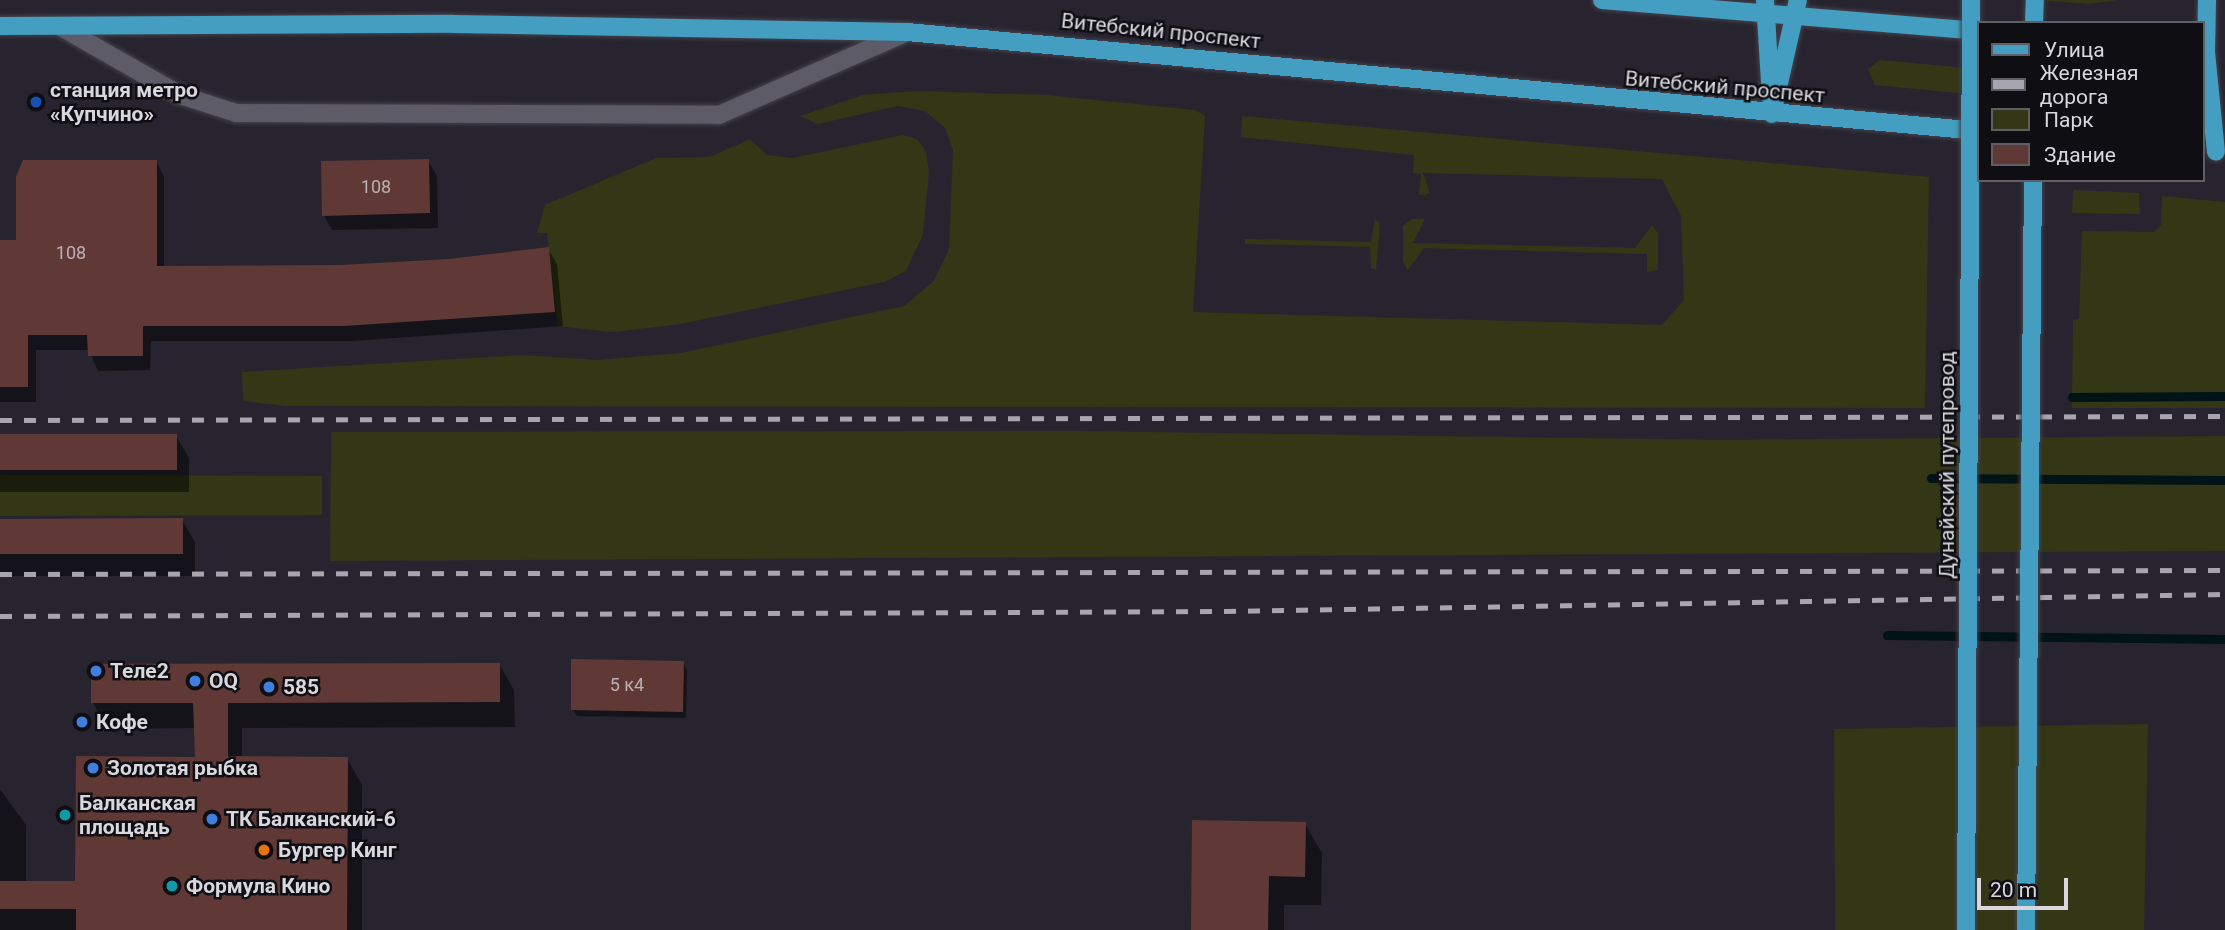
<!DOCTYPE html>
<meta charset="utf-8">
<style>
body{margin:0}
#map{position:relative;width:2225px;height:930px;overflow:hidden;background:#272430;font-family:Roboto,sans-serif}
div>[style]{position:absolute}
.green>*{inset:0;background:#333716}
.shadow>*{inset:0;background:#0007}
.stream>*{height:9px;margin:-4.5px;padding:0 4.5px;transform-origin:4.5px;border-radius:4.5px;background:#001317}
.building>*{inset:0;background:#603937}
.roads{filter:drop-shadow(0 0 2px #44424b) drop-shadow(0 0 2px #44424b)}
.minor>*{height:18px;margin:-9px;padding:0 9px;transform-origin:9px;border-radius:9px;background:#5e5b68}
.major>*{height:18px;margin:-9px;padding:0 9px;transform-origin:9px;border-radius:9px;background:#439ec1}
.rail>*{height:5px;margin-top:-2.5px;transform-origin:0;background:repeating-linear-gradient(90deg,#a7a5ad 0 12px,transparent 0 24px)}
.bridges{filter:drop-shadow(0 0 2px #44424b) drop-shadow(0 0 2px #44424b)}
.major-bridge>*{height:18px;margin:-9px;padding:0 9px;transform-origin:9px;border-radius:9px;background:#439ec1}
.dots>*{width:19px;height:19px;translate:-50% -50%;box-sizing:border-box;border:4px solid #0f0e13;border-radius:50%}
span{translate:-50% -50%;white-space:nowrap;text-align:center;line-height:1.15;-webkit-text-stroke:5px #0f0e13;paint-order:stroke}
.number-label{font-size:18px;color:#bab0b4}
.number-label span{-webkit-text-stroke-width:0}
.street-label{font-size:21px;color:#d8d7de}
.poi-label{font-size:21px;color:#d8d7de;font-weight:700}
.left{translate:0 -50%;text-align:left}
.legend{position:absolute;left:1977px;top:21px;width:228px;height:161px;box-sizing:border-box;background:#0f0e13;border:2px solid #5f5e64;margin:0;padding:9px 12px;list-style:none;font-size:21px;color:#d8d7de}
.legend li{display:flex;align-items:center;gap:14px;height:35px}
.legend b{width:35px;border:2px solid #5f5e64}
.scale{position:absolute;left:1977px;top:878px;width:91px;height:32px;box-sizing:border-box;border:4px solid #d8d7de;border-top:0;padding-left:9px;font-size:21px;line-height:24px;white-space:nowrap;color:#d8d7de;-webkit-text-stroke:5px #0f0e13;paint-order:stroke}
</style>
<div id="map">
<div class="green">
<div style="clip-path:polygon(2037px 0,2118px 0,2089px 4px)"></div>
<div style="clip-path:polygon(1880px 60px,1978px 69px,1978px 95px,1875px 85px,1868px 69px)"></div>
<div style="clip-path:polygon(918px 91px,1046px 95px,1195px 110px,1205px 116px,1193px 312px,1662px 325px,1684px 300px,1681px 216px,1662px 179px,1423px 173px,1430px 193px,1423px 195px,1419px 194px,1421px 174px,1413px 173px,1414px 155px,1241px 137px,1242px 116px,1929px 177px,1925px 408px,284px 406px,243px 401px,242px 372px,521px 355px,598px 360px,681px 353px,904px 306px,934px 281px,949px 249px,953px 150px,945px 128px,925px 111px,898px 106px,818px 124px,800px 116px,863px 95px)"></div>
<div style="clip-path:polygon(903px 135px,917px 139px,926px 152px,929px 172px,923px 234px,906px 271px,884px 282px,680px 324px,613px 332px,558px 326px,547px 233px,537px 233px,545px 205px,656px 158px,710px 157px,750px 139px,767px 155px,792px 158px)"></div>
<div style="clip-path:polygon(2073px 190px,2139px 193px,2140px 214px,2072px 213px)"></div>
<div style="clip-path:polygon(2162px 196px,2225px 202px,2225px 408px,2072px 408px,2073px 320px,2079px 319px,2082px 231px,2154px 232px,2161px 225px)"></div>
<div style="clip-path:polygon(1375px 219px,1380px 224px,1376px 270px,1371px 268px,1370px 247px,1245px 244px,1245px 239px,1371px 242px)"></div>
<div style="clip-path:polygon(1412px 219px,1425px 219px,1413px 243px,1635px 248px,1652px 225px,1658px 233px,1658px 270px,1647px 272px,1647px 254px,1424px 248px,1408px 270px,1403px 262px,1403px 226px)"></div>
<div style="clip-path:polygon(1076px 431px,1721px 440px,2225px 436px,2225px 551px,330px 561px,331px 432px)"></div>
<div style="clip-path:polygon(0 475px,322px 476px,322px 515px,0 516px)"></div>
<div style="clip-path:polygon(2148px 724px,2144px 930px,1835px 930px,1834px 729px)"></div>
</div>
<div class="shadow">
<div style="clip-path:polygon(156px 161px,164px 177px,164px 268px,341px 267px,449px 261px,548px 249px,557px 264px,563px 326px,353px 341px,151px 341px,150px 370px,98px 371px,89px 350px,36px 350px,36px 402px,0 402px,0 242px,18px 242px)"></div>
<div style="clip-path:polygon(428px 161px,437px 176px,438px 228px,332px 230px,324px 215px)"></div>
<div style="clip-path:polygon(0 436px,176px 436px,189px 458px,189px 492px,0 492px)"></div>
<div style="clip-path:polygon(182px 520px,195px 542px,195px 576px,0 576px,0 521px)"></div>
<div style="clip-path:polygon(683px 662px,687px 670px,686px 718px,577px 716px,572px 709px)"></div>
<div style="clip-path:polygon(499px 664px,514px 690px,515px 727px,242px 728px,242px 758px,347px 758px,362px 785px,362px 930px,0 930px,0 789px,26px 825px,26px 883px,77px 883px,197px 758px,196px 728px,108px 729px,93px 703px)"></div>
<div style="clip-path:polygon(1305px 824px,1322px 853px,1321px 905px,1284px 905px,1284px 930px,1192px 930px)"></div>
</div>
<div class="stream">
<div style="left:2072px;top:397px;width:153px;rotate:-0.4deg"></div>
<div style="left:1931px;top:478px;width:294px;rotate:0.4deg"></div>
<div style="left:1887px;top:635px;width:338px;rotate:0.7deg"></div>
</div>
<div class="building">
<div style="clip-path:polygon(429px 159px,430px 213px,322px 216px,321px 161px)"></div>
<div style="clip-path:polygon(23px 160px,157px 160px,157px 266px,341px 265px,449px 259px,549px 247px,555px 312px,344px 326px,143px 326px,143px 356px,88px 356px,87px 335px,28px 335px,28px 387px,0 387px,0 240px,16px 240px,16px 177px)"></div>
<div style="clip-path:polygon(0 434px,177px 434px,177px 470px,0 470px)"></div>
<div style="clip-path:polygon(183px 518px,183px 554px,0 554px,0 519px)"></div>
<div style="clip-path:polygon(571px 659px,684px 661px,683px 712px,571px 710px)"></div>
<div style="clip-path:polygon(500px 663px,500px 702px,228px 703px,228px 756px,348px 757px,347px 930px,76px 930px,76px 909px,0 909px,0 881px,75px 881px,76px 756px,195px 757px,193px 703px,91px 703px,91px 664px)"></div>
<div style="clip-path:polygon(1192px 820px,1306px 822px,1305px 877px,1269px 876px,1268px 930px,1191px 930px)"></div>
</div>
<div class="roads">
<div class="minor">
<div style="left:59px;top:26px;width:139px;rotate:29.7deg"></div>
<div style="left:180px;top:95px;width:59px;rotate:17.8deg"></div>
<div style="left:236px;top:113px;width:483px;rotate:0.2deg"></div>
<div style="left:719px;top:115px;width:206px;rotate:-23.8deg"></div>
</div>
<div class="major">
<div style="left:1602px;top:0;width:377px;rotate:4.7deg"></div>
<div style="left:1765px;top:0;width:98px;rotate:86.5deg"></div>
<div style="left:2207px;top:0;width:52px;rotate:91.1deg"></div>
<div style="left:2206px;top:52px;width:100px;rotate:84.3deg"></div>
<div style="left:2034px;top:23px;width:23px;rotate:-88deg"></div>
<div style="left:0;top:26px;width:453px;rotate:-0.3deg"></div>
<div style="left:453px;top:24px;width:454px;rotate:1deg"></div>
<div style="left:907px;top:32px;width:1076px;rotate:5.28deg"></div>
<div style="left:1772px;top:114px;width:117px;rotate:-77.2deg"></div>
</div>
</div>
<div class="rail">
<div style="left:0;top:420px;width:2225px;rotate:-0.1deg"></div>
<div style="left:0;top:574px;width:2225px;rotate:-0.1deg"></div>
<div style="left:0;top:616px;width:1224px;rotate:-0.23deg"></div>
<div style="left:1224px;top:611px;width:1001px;rotate:-0.97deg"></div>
</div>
<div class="bridges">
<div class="major-bridge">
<div style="left:1966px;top:930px;width:930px;rotate:-89.69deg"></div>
<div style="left:2026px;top:930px;width:750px;rotate:-89.47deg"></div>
</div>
</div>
<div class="dots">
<div style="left:36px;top:102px;background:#1a4fb4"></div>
<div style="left:96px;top:671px;background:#3f7fe0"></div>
<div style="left:195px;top:681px;background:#3f7fe0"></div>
<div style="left:269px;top:687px;background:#3f7fe0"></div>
<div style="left:82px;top:722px;background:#3f7fe0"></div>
<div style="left:93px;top:768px;background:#3f7fe0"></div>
<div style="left:65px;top:815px;background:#0f9aa8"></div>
<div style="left:212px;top:819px;background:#3f7fe0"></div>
<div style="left:264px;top:850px;background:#e8710a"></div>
<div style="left:172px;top:886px;background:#0f9aa8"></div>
</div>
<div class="number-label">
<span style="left:376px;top:187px">108</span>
<span style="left:71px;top:253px">108</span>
<span style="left:627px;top:685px">5 к4</span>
</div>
<div class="street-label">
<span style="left:1161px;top:31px;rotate:6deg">Витебский проспект</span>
<span style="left:1725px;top:87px;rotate:5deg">Витебский проспект</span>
<span style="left:1947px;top:465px;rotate:-90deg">Дунайский путепровод</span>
</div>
<div class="poi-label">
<span class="left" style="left:50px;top:102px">станция метро<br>«Купчино»</span>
<span class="left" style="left:110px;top:671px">Теле2</span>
<span class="left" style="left:209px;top:681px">OQ</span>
<span class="left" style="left:283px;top:687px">585</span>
<span class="left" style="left:96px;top:722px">Кофе</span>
<span class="left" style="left:107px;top:768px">Золотая рыбка</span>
<span class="left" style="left:79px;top:815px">Балканская<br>площадь</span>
<span class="left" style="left:226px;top:819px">ТК Балканский-6</span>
<span class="left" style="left:278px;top:850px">Бургер Кинг</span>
<span class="left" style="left:186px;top:886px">Формула Кино</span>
</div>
<ul class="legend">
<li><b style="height:9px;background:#439ec1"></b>Улица</li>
<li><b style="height:9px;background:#a7a5ad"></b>Железная дорога</li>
<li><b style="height:19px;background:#333716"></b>Парк</li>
<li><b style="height:19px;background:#603937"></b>Здание</li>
</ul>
<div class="scale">20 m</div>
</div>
